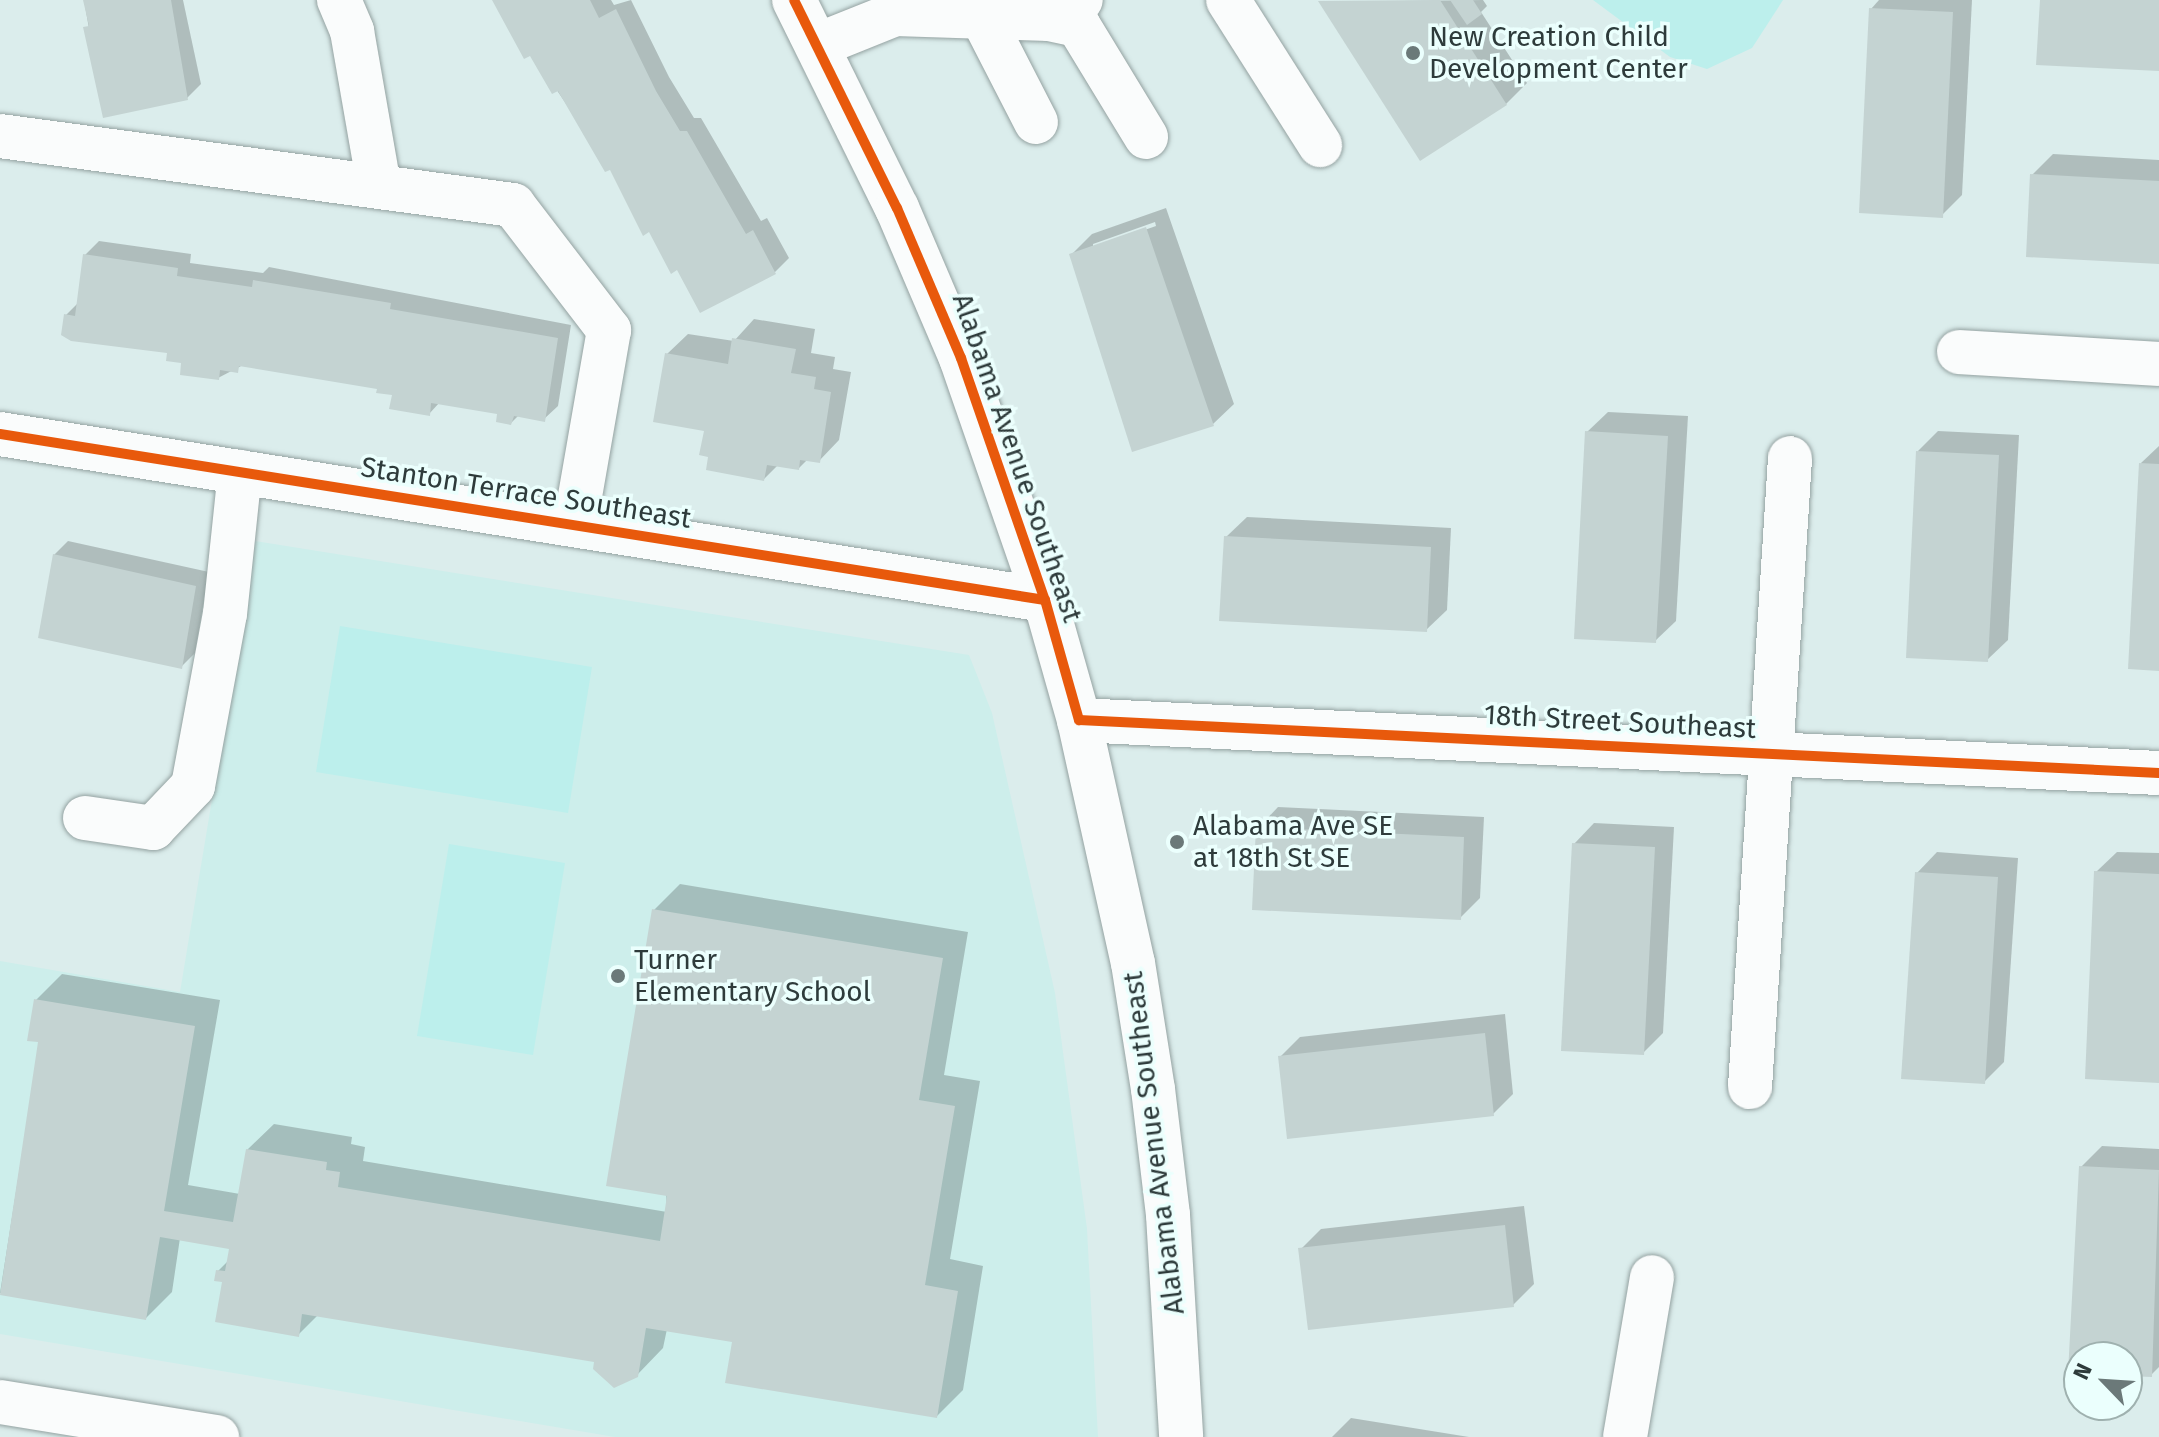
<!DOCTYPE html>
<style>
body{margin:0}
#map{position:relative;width:2159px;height:1437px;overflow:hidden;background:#dbedec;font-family:"Fira Sans",sans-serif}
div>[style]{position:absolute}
.built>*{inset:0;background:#cdeeeb}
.green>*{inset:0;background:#bcefec}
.shadow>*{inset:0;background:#0003}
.building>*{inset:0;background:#c4d3d2}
.roads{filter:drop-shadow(0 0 2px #94a2a1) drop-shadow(0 0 2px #94a2a1)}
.minor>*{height:44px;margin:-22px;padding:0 22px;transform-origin:22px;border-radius:22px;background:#fafcfc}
.major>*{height:44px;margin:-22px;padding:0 22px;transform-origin:22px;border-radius:22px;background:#fafcfc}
.cycleway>*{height:10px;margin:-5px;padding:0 5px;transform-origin:5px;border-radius:5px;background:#e8590c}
.dots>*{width:22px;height:22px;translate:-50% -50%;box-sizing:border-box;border:4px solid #ebfffd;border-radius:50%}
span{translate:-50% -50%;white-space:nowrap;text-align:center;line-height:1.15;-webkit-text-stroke:7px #ebfffd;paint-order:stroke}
.poi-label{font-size:28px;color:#2e3b3b}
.left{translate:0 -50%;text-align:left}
.street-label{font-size:28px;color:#2e3b3b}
.north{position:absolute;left:2063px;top:1341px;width:80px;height:80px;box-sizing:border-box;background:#ebfffd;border:2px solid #9fb1af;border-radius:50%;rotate:295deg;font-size:22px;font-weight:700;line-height:32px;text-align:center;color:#2e3b3b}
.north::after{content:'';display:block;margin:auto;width:28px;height:36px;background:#6b7979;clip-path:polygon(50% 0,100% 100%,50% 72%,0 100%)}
</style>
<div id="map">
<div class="built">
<div style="clip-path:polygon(255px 541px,969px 655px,992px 713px,1055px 993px,1087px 1229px,1098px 1437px,615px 1437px,0 1334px,0 961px,180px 992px)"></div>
</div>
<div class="green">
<div style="clip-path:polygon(1593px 0,1783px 0,1752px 48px,1707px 69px,1670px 57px)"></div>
<div style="clip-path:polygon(340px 626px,592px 667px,568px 813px,316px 772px)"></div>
<div style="clip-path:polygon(449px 844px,565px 863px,533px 1055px,417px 1036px)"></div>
</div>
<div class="shadow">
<div style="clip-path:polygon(84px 0,183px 0,201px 84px,187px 98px,104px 115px)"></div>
<div style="clip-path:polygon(495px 0,611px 0,614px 5px,631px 0,669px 77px,694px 118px,701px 118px,761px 221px,767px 218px,789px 258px,775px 272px,678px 267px)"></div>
<div style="clip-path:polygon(1483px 0,1487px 6px,1481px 12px,1527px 83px,1506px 104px,1421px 158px,1320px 2px)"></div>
<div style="clip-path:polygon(1879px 0,1972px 0,1962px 195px,1942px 215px,1871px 9px)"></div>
<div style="clip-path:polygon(2053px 154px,2159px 160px,2159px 262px,2032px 175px)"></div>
<div style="clip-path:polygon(evenodd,1166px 208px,1234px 404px,1213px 424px,1071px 255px,1092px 234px,1166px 208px,1155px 222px,1156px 226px,1093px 248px,1093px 244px,1155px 222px)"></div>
<div style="clip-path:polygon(99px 241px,191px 254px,190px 263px,263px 273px,269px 267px,571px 325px,558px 406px,544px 419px,519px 415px,511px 423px,499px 412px,440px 402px,429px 414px,379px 387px,243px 365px,218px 378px,169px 352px,66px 315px,78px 303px,85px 255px)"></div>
<div style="clip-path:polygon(754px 319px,815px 329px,811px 353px,835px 357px,833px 369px,851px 372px,839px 440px,819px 461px,808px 459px,799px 468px,778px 465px,764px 479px,711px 455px,706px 430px,667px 354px,688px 334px,734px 341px)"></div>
<div style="clip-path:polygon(1608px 412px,1688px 416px,1676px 621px,1655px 641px,1587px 432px)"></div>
<div style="clip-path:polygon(1938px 431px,2019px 435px,2008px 640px,1987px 660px,1918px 451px)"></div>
<div style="clip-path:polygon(2159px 446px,2159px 669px,2141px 463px)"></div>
<div style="clip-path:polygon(1247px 517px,1451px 528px,1447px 610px,1426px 630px,1226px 537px)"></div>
<div style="clip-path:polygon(68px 541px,209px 572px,195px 653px,181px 667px,54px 555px)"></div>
<div style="clip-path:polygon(1278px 807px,1484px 817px,1480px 898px,1460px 918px,1258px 828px)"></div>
<div style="clip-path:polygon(1594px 823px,1674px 827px,1663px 1033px,1643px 1053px,1574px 844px)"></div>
<div style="clip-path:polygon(1937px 852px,2018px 858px,2004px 1062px,1984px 1082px,1917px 873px)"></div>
<div style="clip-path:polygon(2117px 852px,2159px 853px,2159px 1081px,2096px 872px)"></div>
<div style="clip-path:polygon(680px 884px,968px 932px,944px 1075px,980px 1081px,950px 1259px,983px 1266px,963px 1390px,937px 1416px,734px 1340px,667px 1329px,663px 1348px,637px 1375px,596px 1360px,319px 1314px,298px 1335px,224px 1281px,218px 1271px,229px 1260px,231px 1247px,180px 1238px,172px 1292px,146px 1318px,0 1293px,40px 1040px,36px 1000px,62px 974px,220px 1000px,188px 1185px,240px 1194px,247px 1150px,274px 1124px,352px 1137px,351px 1144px,365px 1147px,363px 1161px,667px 1212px,654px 910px)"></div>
<div style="clip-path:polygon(1505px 1014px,1513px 1094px,1493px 1114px,1280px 1057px,1300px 1037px)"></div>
<div style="clip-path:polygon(2102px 1146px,2159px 1149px,2159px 1367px,2151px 1375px,2127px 1374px,2127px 1357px,2079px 1357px,2079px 1371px,2070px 1371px,2081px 1167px)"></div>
<div style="clip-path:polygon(1524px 1206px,1534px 1284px,1513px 1305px,1301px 1249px,1321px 1229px)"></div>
<div style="clip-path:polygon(1351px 1418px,1469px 1437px,1332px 1437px)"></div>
</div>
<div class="building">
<div style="clip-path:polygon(83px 0,171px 0,188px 100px,103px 118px,83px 27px,89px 26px)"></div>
<div style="clip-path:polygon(492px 0,590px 0,599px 18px,616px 9px,656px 91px,680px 131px,687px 131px,746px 234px,753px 230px,776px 274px,700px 313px,677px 270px,671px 274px,649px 232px,643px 236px,610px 170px,605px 172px,558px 91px,552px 94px,530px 56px,524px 59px)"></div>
<div style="clip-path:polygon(1440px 0,1507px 105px,1420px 161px,1318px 1px)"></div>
<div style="clip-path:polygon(1450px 0,1473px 0,1482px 14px,1467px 25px)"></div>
<div style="clip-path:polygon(2040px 0,2159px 0,2159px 71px,2036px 65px)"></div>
<div style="clip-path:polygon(1869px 8px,1953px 12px,1943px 218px,1859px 213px)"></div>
<div style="clip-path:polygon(2030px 174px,2159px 181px,2159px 264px,2026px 257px)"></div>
<div style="clip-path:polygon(1146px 227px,1214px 426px,1132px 452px,1069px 254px)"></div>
<div style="clip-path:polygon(83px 254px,178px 268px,177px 276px,252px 287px,253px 280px,391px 303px,390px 309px,558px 338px,545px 422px,514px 416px,511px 425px,496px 422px,497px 414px,431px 403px,430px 416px,389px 409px,392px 395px,376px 393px,377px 389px,239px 366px,238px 373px,220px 370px,219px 380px,180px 375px,181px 363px,166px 361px,167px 353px,71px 341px,61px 335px,64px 314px,75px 316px)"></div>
<div style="clip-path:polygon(732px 338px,796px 349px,791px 373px,816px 377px,814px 389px,831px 392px,820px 463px,800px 460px,799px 470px,767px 465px,764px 481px,706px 470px,708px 457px,699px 455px,704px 431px,653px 422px,665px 353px,728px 364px)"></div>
<div style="clip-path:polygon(1585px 431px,1668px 436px,1656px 643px,1574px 639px)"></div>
<div style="clip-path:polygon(1916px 451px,1999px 455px,1988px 662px,1906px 658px)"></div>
<div style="clip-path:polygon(2139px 463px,2159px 464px,2159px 671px,2128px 669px)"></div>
<div style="clip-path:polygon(1224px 536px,1431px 547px,1427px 632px,1219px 621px)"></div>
<div style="clip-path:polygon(53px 554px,196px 586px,182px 669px,38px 638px)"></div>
<div style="clip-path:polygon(1256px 827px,1464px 837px,1461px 920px,1252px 910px)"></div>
<div style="clip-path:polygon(1572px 843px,1655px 847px,1644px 1055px,1561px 1051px)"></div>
<div style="clip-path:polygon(2094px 871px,2159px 874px,2159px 1083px,2085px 1079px)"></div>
<div style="clip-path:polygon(1915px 872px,1998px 877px,1985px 1084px,1901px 1079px)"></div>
<div style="clip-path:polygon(652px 909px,943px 958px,919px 1100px,955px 1106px,925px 1285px,958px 1291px,937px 1418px,725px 1383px,732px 1342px,646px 1328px,638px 1377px,614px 1388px,593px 1369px,594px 1362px,302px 1314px,299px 1337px,215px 1322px,222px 1282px,214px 1281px,216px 1270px,225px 1271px,229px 1249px,160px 1237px,146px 1320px,0 1295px,38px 1042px,27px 1041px,34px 999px,195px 1026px,164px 1211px,233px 1222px,246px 1149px,327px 1162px,326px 1170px,340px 1172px,338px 1187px,660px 1241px,667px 1196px,606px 1186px)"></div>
<div style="clip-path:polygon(1485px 1033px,1494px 1116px,1287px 1139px,1278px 1056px)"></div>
<div style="clip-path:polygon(2079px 1166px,2159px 1170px,2152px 1377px,2127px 1376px,2127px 1357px,2079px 1357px,2079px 1373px,2068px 1373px)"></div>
<div style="clip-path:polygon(1505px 1225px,1514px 1307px,1308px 1330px,1298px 1248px)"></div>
</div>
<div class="roads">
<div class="minor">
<div style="left:339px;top:0;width:34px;rotate:67deg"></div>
<div style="left:352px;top:31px;width:156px;rotate:80.1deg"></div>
<div style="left:1228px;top:0;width:172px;rotate:57.6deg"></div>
<div style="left:982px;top:17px;width:118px;rotate:62.8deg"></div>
<div style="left:1049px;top:19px;width:30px;rotate:12deg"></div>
<div style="left:1078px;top:25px;width:131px;rotate:58.7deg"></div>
<div style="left:818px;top:45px;width:83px;rotate:-21.9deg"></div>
<div style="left:895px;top:14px;width:154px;rotate:1.9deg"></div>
<div style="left:1049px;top:19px;width:37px;rotate:-31deg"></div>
<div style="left:0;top:136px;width:518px;rotate:7.66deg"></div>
<div style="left:513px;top:205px;width:158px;rotate:52.5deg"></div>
<div style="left:609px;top:330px;width:198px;rotate:99.9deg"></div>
<div style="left:1959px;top:352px;width:200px;rotate:3.4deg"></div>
<div style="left:0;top:434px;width:1058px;rotate:9.03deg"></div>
<div style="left:1079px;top:720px;width:1081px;rotate:2.81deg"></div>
<div style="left:85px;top:818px;width:69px;rotate:8.4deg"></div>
<div style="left:153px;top:828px;width:58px;rotate:-46.4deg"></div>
<div style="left:193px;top:786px;width:175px;rotate:-79.5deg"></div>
<div style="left:225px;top:614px;width:143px;rotate:-84deg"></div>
<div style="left:1750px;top:1087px;width:630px;rotate:-86.36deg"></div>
<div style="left:0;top:1402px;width:220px;rotate:9.2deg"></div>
<div style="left:1625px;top:1437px;width:162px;rotate:-80.4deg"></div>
</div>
<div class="major">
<div style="left:794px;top:0;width:232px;rotate:63.7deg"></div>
<div style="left:897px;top:208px;width:163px;rotate:66.9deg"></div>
<div style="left:961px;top:358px;width:256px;rotate:70.9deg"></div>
<div style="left:1045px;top:600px;width:125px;rotate:74.2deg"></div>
<div style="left:1079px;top:720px;width:249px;rotate:77.5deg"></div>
<div style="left:1133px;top:963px;width:128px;rotate:81deg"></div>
<div style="left:1153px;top:1089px;width:127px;rotate:83.2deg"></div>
<div style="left:1168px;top:1215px;width:222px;rotate:86.6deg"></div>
</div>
</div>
<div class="cycleway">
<div style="left:794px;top:0;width:232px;rotate:63.7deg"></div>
<div style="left:897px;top:208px;width:163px;rotate:66.9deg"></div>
<div style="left:961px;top:358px;width:256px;rotate:70.9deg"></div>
<div style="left:1045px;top:600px;width:125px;rotate:74.2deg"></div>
<div style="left:1079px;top:720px;width:1081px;rotate:2.81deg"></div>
<div style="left:0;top:434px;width:1058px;rotate:9.03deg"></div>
</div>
<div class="dots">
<div style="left:1413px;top:53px;background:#6b7979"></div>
<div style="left:1177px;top:842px;background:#6b7979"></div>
<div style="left:618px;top:976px;background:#6b7979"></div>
</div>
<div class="poi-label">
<span class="left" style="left:1429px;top:53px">New Creation Child<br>Development Center</span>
<span class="left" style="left:1193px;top:842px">Alabama Ave SE<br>at 18th St SE</span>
<span class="left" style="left:634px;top:976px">Turner<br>Elementary School</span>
</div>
<div class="street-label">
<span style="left:1017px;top:458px;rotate:71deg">Alabama Avenue Southeast</span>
<span style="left:526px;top:493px;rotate:9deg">Stanton Terrace Southeast</span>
<span style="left:1620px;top:722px;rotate:3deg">18th Street Southeast</span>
<span style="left:1154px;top:1143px;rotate:-97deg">Alabama Avenue Southeast</span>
</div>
<div class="north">N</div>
</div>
